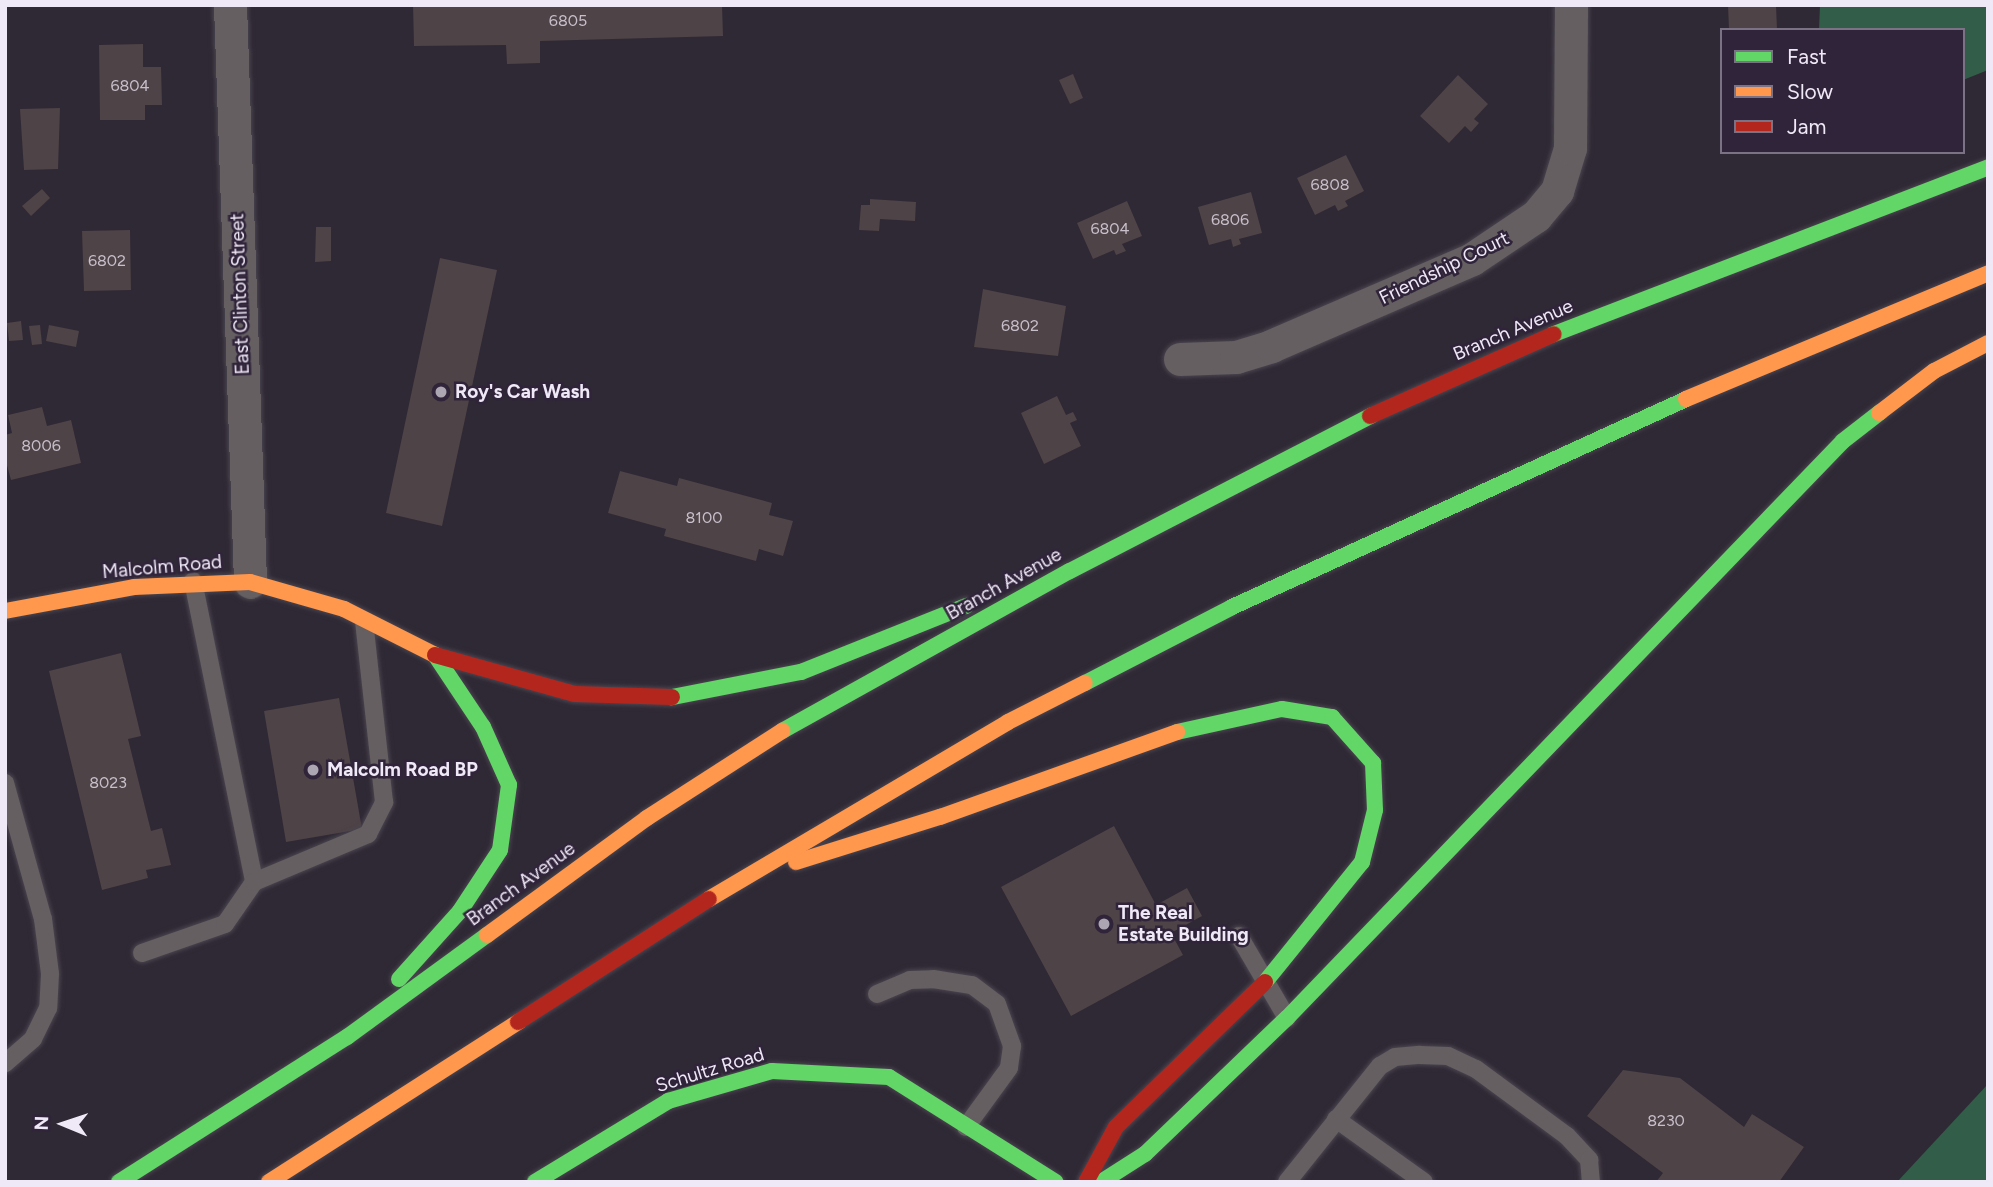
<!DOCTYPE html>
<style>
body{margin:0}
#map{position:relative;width:1993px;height:1187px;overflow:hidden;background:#2f2935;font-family:Figtree,sans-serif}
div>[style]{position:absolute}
.forest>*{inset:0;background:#325d49}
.building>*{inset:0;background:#4e4346}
.roads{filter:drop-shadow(0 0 2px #4a454f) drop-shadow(0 0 2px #4a454f)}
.lane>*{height:18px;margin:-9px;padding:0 9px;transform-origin:9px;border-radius:9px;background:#655f62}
.street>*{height:33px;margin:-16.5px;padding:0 16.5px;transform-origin:16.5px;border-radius:16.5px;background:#655f62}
.fast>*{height:16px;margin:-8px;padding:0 8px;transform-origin:8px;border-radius:8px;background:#63d668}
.slow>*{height:16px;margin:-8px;padding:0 8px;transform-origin:8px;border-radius:8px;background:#ff974d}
.jam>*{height:16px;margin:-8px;padding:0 8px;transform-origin:8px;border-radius:8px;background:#b3261e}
.dots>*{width:19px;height:19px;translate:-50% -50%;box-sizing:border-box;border:4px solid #30243a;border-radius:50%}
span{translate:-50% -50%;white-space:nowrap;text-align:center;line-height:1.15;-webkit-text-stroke:5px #30243a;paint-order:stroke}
.number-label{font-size:16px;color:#c7bfca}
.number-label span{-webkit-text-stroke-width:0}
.street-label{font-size:19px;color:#efe8f6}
.poi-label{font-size:19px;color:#efe8f6;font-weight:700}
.left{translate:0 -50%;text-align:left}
.frame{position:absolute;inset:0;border:7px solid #efe8f6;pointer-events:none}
.legend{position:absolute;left:1720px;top:28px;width:245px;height:126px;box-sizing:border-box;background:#30243a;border:2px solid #7c7285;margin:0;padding:9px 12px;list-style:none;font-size:21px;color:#efe8f6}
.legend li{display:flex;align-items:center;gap:14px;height:35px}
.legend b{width:35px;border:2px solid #7c7285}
.north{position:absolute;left:28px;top:1089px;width:70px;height:70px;-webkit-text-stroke:5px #30243a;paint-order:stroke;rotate:272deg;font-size:19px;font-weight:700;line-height:28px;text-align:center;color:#efe8f6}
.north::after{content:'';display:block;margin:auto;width:24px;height:32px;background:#efe8f6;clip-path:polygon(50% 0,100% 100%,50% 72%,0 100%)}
</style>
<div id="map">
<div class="forest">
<div style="clip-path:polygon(1820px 5px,1988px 5px,1988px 70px,1963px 80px,1963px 30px,1819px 30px)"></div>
<div style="clip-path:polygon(1988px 1084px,1988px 1182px,1897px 1182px)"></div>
</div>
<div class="building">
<div style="clip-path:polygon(413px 5px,722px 5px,723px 36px,540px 41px,540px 63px,507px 64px,506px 45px,414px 46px)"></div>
<div style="clip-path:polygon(1728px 5px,1776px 5px,1777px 30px,1729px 30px)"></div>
<div style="clip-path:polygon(143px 44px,143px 67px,161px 67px,162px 105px,145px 105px,145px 120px,100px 120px,99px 45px)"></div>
<div style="clip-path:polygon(1073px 74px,1083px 98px,1070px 104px,1059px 80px)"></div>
<div style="clip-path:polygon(1458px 75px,1488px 104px,1474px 119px,1479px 123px,1471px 132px,1465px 126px,1449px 143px,1420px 116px)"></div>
<div style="clip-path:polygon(60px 108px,58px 169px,24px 170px,20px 109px)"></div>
<div style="clip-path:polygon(1346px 155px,1364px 191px,1345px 201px,1348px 206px,1338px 211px,1335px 205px,1315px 215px,1297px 178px)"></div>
<div style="clip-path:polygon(42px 189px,50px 198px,31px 216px,22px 206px)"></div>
<div style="clip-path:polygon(1251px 192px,1262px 233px,1239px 239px,1241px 244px,1233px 247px,1231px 239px,1209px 245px,1198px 207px)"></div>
<div style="clip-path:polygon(870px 199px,916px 202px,915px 221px,880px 219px,879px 231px,859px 230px,861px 205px,870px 205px)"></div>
<div style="clip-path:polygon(1127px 201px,1142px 236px,1122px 244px,1126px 251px,1116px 255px,1114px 250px,1093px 259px,1077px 223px)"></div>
<div style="clip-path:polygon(316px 227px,331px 227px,331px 261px,315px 262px)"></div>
<div style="clip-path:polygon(130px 230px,131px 290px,84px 291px,82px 231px)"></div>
<div style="clip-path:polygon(440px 258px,497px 270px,442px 526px,386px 513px)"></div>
<div style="clip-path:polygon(983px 289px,1066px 306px,1058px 356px,974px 347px)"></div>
<div style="clip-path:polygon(21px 321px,23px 340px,9px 341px,7px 323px)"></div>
<div style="clip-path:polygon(40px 325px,42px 344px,32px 345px,29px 326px)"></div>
<div style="clip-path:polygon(49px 325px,79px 331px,76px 347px,46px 341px)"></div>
<div style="clip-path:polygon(1057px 396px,1066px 415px,1073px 412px,1077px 420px,1070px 423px,1081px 446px,1044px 464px,1021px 413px)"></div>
<div style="clip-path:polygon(42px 407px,47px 426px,71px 420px,81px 463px,11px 480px,5px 458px,5px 435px,12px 433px,8px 415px)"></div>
<div style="clip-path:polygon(620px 471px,677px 486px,679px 478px,772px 503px,769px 515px,793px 521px,783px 556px,759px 549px,756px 561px,664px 536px,666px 529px,608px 513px)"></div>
<div style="clip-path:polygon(121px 653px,141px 736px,128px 739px,151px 831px,162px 828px,171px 865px,146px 870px,148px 878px,102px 890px,49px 671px)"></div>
<div style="clip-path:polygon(339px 698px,362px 829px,286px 842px,264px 711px)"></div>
<div style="clip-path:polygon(1114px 826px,1156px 905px,1187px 888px,1202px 916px,1171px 933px,1183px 955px,1071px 1016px,1001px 887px)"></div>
<div style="clip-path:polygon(1623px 1070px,1680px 1078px,1744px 1127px,1752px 1114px,1804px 1147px,1779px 1182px,1656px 1182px,1663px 1173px,1587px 1116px)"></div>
</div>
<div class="roads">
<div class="lane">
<div style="left:193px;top:581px;width:307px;rotate:78.5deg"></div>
<div style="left:5px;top:783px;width:141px;rotate:74.4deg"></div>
<div style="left:43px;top:919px;width:55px;rotate:82.7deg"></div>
<div style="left:50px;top:974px;width:34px;rotate:93deg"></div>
<div style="left:48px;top:1008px;width:34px;rotate:116deg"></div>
<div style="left:33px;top:1039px;width:37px;rotate:139deg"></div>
<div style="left:1239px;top:936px;width:95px;rotate:59.7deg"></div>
<div style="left:142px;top:953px;width:88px;rotate:-19.3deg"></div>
<div style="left:225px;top:924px;width:51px;rotate:-55.4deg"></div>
<div style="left:254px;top:882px;width:124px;rotate:-22.8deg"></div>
<div style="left:368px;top:834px;width:36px;rotate:-63deg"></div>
<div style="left:384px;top:802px;width:182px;rotate:-96.3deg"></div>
<div style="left:877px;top:994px;width:36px;rotate:-23deg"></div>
<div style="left:910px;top:980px;width:23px;rotate:-2deg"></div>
<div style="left:933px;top:979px;width:39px;rotate:9deg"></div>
<div style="left:972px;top:985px;width:31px;rotate:37deg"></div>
<div style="left:997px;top:1004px;width:45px;rotate:70.3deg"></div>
<div style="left:1012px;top:1046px;width:22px;rotate:98deg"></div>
<div style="left:1009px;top:1068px;width:73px;rotate:126.1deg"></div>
<div style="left:1336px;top:1119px;width:108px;rotate:35.6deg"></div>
<div style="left:1287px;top:1182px;width:149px;rotate:-51.3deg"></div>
<div style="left:1380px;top:1066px;width:17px;rotate:-31deg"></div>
<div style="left:1395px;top:1057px;width:25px;rotate:-5deg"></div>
<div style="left:1420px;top:1055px;width:28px;rotate:2deg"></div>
<div style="left:1448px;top:1056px;width:31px;rotate:25deg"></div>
<div style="left:1476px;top:1069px;width:113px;rotate:36.4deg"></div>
<div style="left:1567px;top:1136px;width:33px;rotate:47deg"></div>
<div style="left:1589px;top:1160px;width:22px;rotate:85deg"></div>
</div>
<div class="street">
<div style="left:230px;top:5px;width:577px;rotate:88.01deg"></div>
<div style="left:1180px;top:359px;width:56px;rotate:-2deg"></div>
<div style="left:1236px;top:357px;width:37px;rotate:-17deg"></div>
<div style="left:1271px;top:346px;width:219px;rotate:-23.4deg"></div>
<div style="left:1472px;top:259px;width:77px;rotate:-33.9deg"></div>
<div style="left:1536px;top:216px;width:33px;rotate:-50deg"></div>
<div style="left:1557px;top:191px;width:45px;rotate:-73.2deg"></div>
<div style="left:1570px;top:148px;width:143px;rotate:-89.6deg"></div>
</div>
<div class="fast">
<div style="left:1554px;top:334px;width:465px;rotate:-21deg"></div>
<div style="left:1085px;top:683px;width:165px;rotate:-27.3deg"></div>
<div style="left:1232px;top:607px;width:499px;rotate:-24.6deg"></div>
<div style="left:672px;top:697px;width:131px;rotate:-11deg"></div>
<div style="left:801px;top:672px;width:178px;rotate:-21.8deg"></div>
<div style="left:782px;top:731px;width:329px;rotate:-29.1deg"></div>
<div style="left:1070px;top:571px;width:338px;rotate:-27.3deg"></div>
<div style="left:1177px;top:732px;width:107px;rotate:-12.4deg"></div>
<div style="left:1282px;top:709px;width:51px;rotate:9.1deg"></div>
<div style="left:1332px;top:717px;width:62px;rotate:48.3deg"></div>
<div style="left:1373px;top:763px;width:47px;rotate:87.6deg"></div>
<div style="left:1375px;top:810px;width:54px;rotate:104deg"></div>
<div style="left:1362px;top:862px;width:154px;rotate:128.9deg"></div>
<div style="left:399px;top:979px;width:91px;rotate:-48.1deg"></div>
<div style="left:460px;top:911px;width:73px;rotate:-56.7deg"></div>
<div style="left:500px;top:850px;width:66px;rotate:-82.1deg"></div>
<div style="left:509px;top:785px;width:64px;rotate:-114.1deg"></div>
<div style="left:483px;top:727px;width:87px;rotate:-123.7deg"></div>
<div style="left:1287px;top:1018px;width:801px;rotate:-46.06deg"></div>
<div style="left:1843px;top:441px;width:46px;rotate:-37.9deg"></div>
<div style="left:119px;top:1182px;width:270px;rotate:-32.5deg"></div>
<div style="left:347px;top:1037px;width:173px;rotate:-36.1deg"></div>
<div style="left:535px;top:1182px;width:156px;rotate:-31.3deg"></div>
<div style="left:668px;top:1101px;width:108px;rotate:-16.1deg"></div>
<div style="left:772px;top:1071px;width:117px;rotate:2.9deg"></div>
<div style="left:889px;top:1077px;width:197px;rotate:32.2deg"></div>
<div style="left:1101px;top:1182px;width:52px;rotate:-32.5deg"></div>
<div style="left:1145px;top:1154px;width:197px;rotate:-43.8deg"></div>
</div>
<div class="slow">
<div style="left:1686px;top:399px;width:327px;rotate:-22.6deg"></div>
<div style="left:1879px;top:413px;width:69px;rotate:-37.4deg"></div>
<div style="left:1934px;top:371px;width:61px;rotate:-27.4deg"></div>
<div style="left:5px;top:611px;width:131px;rotate:-10.5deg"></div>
<div style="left:134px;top:587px;width:116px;rotate:-2.5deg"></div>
<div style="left:250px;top:582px;width:98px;rotate:16deg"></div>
<div style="left:344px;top:609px;width:102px;rotate:26.8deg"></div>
<div style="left:796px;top:862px;width:151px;rotate:-17.4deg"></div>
<div style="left:940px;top:817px;width:252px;rotate:-19.7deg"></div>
<div style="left:709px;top:899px;width:347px;rotate:-30.6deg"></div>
<div style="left:1008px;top:722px;width:86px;rotate:-26.9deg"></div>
<div style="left:487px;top:935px;width:198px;rotate:-36.2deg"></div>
<div style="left:647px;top:818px;width:161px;rotate:-32.8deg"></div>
<div style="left:269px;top:1182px;width:296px;rotate:-32.7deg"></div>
</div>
<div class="jam">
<div style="left:1370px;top:416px;width:201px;rotate:-24deg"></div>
<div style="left:435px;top:655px;width:145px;rotate:15.6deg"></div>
<div style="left:575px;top:694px;width:97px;rotate:1.8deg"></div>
<div style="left:518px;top:1022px;width:227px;rotate:-32.8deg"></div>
<div style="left:1086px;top:1182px;width:63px;rotate:-61.4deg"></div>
<div style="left:1116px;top:1127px;width:208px;rotate:-44.2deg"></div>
</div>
</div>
<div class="dots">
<div style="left:441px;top:392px;background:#aca5b2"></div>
<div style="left:313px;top:770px;background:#aca5b2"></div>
<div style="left:1104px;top:924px;background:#aca5b2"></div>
</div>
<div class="number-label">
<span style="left:568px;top:21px">6805</span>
<span style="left:130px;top:86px">6804</span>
<span style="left:1330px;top:185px">6808</span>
<span style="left:1230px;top:220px">6806</span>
<span style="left:1110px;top:229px">6804</span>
<span style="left:107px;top:261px">6802</span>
<span style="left:1020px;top:326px">6802</span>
<span style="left:41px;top:446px">8006</span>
<span style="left:704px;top:518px">8100</span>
<span style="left:108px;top:783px">8023</span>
<span style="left:1666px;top:1121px">8230</span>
</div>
<div class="street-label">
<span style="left:1444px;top:268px;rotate:-26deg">Friendship Court</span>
<span style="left:240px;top:294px;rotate:-92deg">East Clinton Street</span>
<span style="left:1513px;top:330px;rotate:-23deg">Branch Avenue</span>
<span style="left:162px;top:567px;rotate:-5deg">Malcolm Road</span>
<span style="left:1004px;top:584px;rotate:-29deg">Branch Avenue</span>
<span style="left:521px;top:884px;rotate:-36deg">Branch Avenue</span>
<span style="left:710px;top:1070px;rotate:-17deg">Schultz Road</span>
</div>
<div class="poi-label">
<span class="left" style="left:455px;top:392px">Roy's Car Wash</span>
<span class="left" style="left:327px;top:770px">Malcolm Road BP</span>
<span class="left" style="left:1118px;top:924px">The Real<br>Estate Building</span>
</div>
<div class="frame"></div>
<ul class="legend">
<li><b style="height:9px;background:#63d668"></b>Fast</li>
<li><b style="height:9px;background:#ff974d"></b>Slow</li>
<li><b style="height:9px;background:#b3261e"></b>Jam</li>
</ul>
<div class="north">N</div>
</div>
